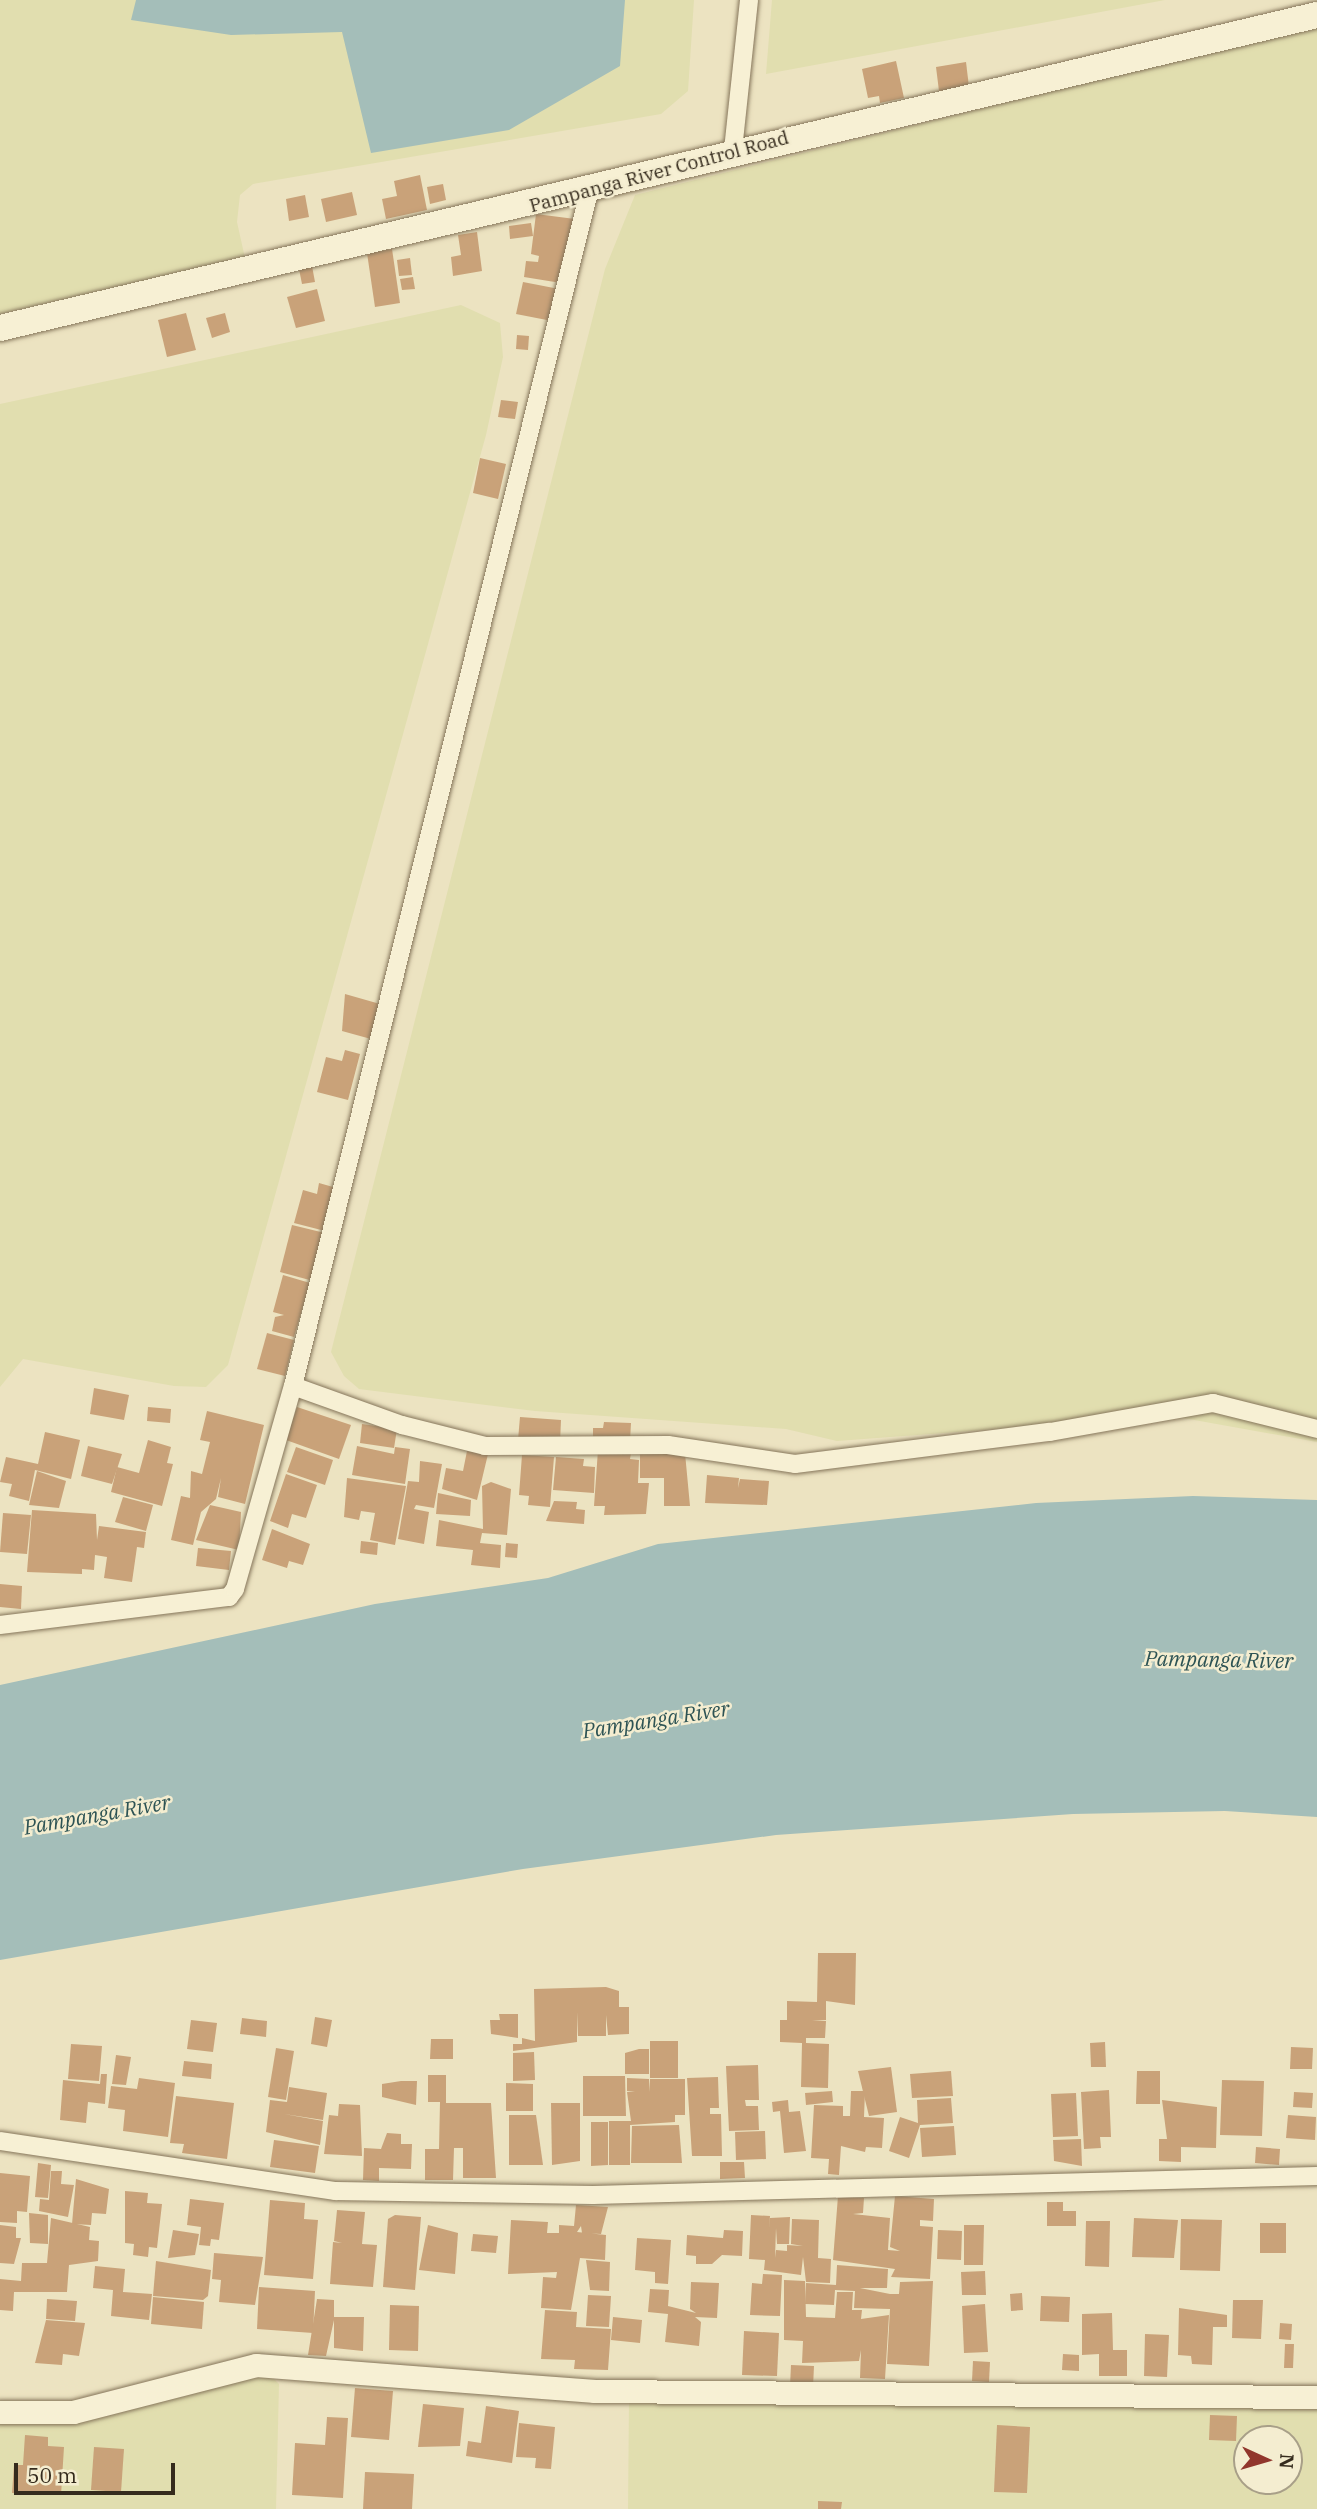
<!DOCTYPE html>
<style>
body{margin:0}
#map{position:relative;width:1317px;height:2509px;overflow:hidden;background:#ece3c1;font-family:"IBM Plex Serif",serif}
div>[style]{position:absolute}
.farmland>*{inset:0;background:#e1deaf}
.water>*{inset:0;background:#a4beb9}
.building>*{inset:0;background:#c9a279}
.roads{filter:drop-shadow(0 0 2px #85755a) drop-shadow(0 0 2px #85755a)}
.minor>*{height:18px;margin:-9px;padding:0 9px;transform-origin:9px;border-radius:9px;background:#f7f0d4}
.tertiary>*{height:23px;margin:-11.5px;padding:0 11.5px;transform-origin:11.5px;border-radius:11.5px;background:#f7f0d4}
.secondary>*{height:26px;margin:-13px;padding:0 13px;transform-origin:13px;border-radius:13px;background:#f7f0d4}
span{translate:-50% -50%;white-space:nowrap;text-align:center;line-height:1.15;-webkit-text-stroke:5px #f4edd0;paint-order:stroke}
.street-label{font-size:19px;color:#352b1d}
.water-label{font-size:21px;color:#2d5354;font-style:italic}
.north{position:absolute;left:1233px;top:2425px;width:70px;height:70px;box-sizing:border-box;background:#f4edd0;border:2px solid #a89f88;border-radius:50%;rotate:94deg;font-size:19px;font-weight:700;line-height:28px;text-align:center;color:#352b1d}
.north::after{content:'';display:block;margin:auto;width:24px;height:32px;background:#91362c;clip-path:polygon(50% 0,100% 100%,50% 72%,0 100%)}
.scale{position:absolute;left:14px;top:2463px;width:161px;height:32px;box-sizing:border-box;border:4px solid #352b1d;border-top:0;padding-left:9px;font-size:21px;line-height:24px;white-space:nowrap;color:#352b1d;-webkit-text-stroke:5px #f4edd0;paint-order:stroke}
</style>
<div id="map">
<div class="farmland">
<div style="clip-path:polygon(0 0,694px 0,688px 91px,661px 114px,253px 184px,240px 195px,237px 222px,245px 258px,0 314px)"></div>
<div style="clip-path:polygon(772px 0,1165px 0,766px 74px)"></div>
<div style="clip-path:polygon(1317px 25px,1317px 1442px,1172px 1416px,837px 1441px,786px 1429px,535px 1411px,359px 1389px,344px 1376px,331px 1352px,605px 269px,635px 195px)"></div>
<div style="clip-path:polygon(461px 305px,500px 323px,503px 357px,486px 435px,228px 1365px,206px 1387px,174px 1386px,23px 1359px,0 1387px,0 404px)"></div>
<div style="clip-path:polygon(234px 2376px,272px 2377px,279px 2384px,276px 2509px,0 2509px,0 2422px)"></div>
<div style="clip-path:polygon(evenodd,629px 2398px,1317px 2406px,1317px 2509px,628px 2509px,629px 2398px,1247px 2439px,1289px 2439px,1289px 2481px,1247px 2481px,1247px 2439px)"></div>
</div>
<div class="water">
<div style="clip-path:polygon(136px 0,625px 0,620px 66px,509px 130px,371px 153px,342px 32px,231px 35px,131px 20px)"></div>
<div style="clip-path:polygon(1193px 1496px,1317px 1500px,1317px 1817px,1225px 1811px,1073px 1814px,776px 1835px,523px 1869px,0 1960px,0 1685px,375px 1604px,548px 1578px,658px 1544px,1036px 1503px)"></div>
</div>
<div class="building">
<div style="clip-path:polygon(896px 61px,904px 98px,880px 103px,879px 96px,868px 98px,862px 69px)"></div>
<div style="clip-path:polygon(966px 62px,969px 87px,939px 91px,936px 67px)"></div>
<div style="clip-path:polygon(420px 175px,427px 210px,386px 219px,382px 199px,397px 196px,394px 181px)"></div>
<div style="clip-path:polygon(443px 184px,446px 200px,430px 204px,427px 187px)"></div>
<div style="clip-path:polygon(352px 192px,357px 215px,326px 222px,321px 199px)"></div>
<div style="clip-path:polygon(305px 195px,309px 217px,289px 221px,286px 199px)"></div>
<div style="clip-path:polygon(536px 214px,575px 219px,561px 283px,524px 277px,526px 261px,538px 262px,539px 256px,531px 254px)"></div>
<div style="clip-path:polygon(531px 223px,533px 236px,510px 239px,509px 226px)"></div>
<div style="clip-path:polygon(477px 232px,482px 271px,453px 276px,451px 257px,461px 255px,458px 235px)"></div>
<div style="clip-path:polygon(392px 249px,400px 303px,375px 307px,367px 253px)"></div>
<div style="clip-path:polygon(410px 258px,412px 275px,399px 276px,397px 260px)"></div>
<div style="clip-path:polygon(312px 266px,315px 282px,302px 284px,299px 269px)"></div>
<div style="clip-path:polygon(413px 277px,415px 289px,402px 290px,400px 279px)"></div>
<div style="clip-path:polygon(523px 282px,559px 289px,552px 321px,516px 314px)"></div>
<div style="clip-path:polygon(317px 289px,325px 321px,296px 328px,287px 297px)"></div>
<div style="clip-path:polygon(186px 313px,196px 350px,167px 357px,158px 320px)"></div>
<div style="clip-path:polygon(225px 313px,230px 332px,212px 338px,206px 318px)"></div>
<div style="clip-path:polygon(517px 335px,529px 336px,528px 350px,516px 349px)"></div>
<div style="clip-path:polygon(501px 400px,518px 402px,515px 419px,498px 417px)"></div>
<div style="clip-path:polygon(480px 458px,506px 464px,498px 499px,473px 493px)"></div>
<div style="clip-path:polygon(345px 994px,380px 1004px,371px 1039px,342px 1031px)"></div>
<div style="clip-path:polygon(345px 1050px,360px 1054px,348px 1100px,317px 1092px,326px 1057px,342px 1061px)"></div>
<div style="clip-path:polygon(319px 1183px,340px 1189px,329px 1232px,294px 1223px,303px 1190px,317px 1194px)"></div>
<div style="clip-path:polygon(292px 1225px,329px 1234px,317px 1282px,280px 1272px)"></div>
<div style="clip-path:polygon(283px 1275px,310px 1283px,294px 1337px,272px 1331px,275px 1317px,284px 1315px,273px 1312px)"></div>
<div style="clip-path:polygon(267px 1333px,294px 1340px,285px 1376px,257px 1369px)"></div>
<div style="clip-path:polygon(94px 1388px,129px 1395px,124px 1420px,90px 1414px)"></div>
<div style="clip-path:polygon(148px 1407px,171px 1409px,170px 1423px,147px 1421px)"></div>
<div style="clip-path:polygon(297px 1407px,351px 1425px,339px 1459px,286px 1440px)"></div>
<div style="clip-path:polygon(207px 1411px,264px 1425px,245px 1504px,218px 1497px,221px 1478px,216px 1499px,201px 1512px,193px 1545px,171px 1540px,181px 1496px,190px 1498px,191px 1471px,202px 1474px,210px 1442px,200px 1440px)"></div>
<div style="clip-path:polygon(520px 1417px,561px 1420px,560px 1443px,518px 1440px)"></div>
<div style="clip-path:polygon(604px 1422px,631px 1423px,630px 1441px,593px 1440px,593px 1428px,603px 1428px)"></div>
<div style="clip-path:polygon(362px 1424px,397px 1429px,394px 1448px,360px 1443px)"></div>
<div style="clip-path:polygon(45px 1432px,80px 1440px,71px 1479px,35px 1470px,29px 1501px,9px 1496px,12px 1484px,0 1482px,6px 1457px,38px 1464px)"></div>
<div style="clip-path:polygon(148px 1440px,171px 1447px,167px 1463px,173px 1464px,162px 1506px,111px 1492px,117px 1467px,139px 1473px)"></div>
<div style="clip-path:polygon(88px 1446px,122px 1454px,112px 1484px,81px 1476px)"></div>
<div style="clip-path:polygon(357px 1446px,394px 1454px,395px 1447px,410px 1449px,405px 1484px,352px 1475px)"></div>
<div style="clip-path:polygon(296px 1447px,333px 1460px,325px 1485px,287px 1472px)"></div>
<div style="clip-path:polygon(598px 1450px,631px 1453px,630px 1459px,639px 1460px,638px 1483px,649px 1483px,646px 1514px,604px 1515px,605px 1506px,594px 1506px)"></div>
<div style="clip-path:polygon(467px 1451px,488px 1454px,477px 1500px,442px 1489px,446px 1468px,463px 1471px)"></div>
<div style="clip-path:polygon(640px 1453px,685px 1453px,690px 1506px,664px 1506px,664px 1478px,640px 1478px)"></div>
<div style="clip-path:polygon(522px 1455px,554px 1457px,550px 1507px,528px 1505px,529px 1496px,519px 1495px)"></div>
<div style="clip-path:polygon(556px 1457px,584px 1459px,583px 1466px,595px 1467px,594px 1493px,553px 1490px)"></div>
<div style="clip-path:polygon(420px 1461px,442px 1464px,434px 1508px,416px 1505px,414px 1509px,429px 1512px,424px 1544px,398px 1539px,408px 1481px,419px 1482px)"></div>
<div style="clip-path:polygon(37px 1471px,66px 1481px,59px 1508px,29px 1505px)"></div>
<div style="clip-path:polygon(286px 1474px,317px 1485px,306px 1518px,292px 1514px,288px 1528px,270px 1521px)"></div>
<div style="clip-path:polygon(707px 1475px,739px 1478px,738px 1488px,740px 1479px,769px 1481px,767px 1505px,705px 1503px)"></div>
<div style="clip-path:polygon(347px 1478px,406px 1486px,395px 1545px,370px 1540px,375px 1513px,361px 1511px,359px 1520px,344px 1517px)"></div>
<div style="clip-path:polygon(491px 1482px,511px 1489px,507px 1535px,482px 1533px,480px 1543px,501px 1545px,500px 1568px,471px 1565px,473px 1550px,436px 1546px,439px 1520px,483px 1529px,482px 1486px)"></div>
<div style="clip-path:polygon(438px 1493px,471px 1500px,470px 1516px,436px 1514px)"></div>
<div style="clip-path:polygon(123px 1497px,153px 1505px,146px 1531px,115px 1522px)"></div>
<div style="clip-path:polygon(554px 1501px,577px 1502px,576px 1509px,585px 1510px,584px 1524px,546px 1521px)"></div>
<div style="clip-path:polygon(210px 1505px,241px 1512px,239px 1550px,196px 1540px)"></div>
<div style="clip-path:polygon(32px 1510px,96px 1514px,97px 1540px,99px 1526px,146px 1532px,144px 1548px,137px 1547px,132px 1582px,104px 1578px,107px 1557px,95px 1555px,94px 1570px,82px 1569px,82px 1574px,27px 1572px)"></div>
<div style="clip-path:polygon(3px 1513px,31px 1515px,27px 1554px,0 1552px)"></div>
<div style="clip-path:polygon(272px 1529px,310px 1544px,303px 1565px,289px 1561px,287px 1568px,262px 1560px)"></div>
<div style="clip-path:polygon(361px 1541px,378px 1543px,377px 1555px,360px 1553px)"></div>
<div style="clip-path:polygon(506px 1543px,518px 1544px,517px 1558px,505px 1557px)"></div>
<div style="clip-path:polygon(198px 1548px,231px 1551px,229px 1570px,196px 1566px)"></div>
<div style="clip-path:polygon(0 1584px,22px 1586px,21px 1609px,0 1607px)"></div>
<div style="clip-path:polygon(818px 1953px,856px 1953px,855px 2005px,826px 2001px,826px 2020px,812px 2020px,826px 2021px,825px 2038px,806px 2038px,806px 2043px,829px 2044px,828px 2088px,801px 2087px,802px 2043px,780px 2042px,780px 2020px,787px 2020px,787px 2001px,817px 2002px)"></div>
<div style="clip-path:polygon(606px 1987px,619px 1991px,619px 2007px,629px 2007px,629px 2034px,608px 2035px,606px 2015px,606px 2036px,578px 2036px,577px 2012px,577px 2042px,513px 2051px,513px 2044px,522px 2044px,522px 2038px,535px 2041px,534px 1989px)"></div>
<div style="clip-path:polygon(499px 2014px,518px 2014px,518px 2038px,491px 2034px,490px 2020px,500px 2020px)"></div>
<div style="clip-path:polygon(315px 2017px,332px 2020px,327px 2047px,311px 2044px)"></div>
<div style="clip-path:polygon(242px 2018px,267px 2021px,266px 2037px,240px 2034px)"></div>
<div style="clip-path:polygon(191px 2020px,217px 2023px,213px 2052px,187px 2049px)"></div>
<div style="clip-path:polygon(431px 2039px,453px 2039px,453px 2059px,430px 2059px)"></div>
<div style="clip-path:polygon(650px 2041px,678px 2041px,678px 2078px,650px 2078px)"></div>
<div style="clip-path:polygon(1105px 2042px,1106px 2067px,1091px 2067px,1090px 2043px)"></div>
<div style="clip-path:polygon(71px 2044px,102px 2046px,99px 2081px,68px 2079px)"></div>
<div style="clip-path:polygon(1291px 2047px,1313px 2048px,1312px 2069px,1290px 2069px)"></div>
<div style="clip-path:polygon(276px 2048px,294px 2051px,286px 2100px,268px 2097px)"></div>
<div style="clip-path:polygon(639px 2049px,649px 2049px,649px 2074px,625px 2074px,625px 2053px)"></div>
<div style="clip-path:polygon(534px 2052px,535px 2080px,513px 2081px,513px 2053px)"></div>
<div style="clip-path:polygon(116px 2055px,131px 2057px,126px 2085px,112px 2084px)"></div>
<div style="clip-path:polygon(184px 2061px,212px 2064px,211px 2079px,182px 2076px)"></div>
<div style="clip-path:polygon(758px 2065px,759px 2100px,745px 2100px,746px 2106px,758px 2106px,759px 2130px,729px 2131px,726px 2066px)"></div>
<div style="clip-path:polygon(891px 2067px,897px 2112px,869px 2116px,858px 2071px)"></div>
<div style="clip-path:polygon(951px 2071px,953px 2096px,912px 2098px,910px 2074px)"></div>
<div style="clip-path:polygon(1137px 2071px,1160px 2071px,1160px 2104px,1136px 2104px)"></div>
<div style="clip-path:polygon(101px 2074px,107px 2074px,105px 2104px,88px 2102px,86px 2123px,60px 2120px,63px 2080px,100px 2084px)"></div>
<div style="clip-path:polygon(428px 2075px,446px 2075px,446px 2103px,491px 2103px,496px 2178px,463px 2178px,463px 2148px,454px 2148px,453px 2180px,425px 2180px,425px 2149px,439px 2149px,440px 2102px,428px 2102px)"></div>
<div style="clip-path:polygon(583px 2076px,625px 2076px,626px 2116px,583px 2116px)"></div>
<div style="clip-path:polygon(718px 2077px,719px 2108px,710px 2108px,710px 2114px,721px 2114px,722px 2156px,692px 2156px,687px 2078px)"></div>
<div style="clip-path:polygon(139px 2078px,175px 2083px,168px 2137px,123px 2131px,125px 2110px,108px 2108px,111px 2086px,137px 2089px)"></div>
<div style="clip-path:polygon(627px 2078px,649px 2079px,649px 2092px,650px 2079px,685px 2079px,685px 2115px,675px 2115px,675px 2122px,630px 2125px,630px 2165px,609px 2165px,609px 2121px,631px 2121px,627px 2092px,635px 2091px,627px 2091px)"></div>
<div style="clip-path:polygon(1222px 2080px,1264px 2081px,1262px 2136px,1220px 2135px)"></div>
<div style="clip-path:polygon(401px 2081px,417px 2081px,416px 2105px,382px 2097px,382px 2084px)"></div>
<div style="clip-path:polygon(506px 2083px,533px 2084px,533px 2111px,506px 2111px)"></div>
<div style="clip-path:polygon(289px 2087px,327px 2093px,323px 2120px,284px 2114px,323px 2121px,320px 2145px,266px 2132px,270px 2100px,287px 2102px)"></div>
<div style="clip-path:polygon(1109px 2090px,1111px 2137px,1100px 2137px,1101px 2148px,1084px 2149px,1081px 2092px)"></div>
<div style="clip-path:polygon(832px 2091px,833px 2102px,806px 2105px,805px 2093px)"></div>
<div style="clip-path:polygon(851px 2091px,865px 2091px,864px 2117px,884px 2118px,882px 2148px,866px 2147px,865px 2152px,841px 2146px,839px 2175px,828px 2174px,829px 2159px,811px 2158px,814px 2105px,843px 2106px,843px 2116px,850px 2116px)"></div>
<div style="clip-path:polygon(1294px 2092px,1313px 2093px,1312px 2108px,1293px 2107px)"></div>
<div style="clip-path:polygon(1076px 2093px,1078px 2136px,1053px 2137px,1051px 2094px)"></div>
<div style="clip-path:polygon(176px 2096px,234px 2103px,227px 2159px,182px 2153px,184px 2144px,170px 2143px)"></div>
<div style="clip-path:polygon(951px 2098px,953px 2123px,920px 2125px,909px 2158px,889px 2151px,900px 2117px,918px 2123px,917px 2100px)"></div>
<div style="clip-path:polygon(788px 2100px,789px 2112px,800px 2111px,806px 2151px,784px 2153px,780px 2111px,773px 2112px,772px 2102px)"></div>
<div style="clip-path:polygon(1162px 2100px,1217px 2107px,1216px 2148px,1181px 2147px,1181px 2162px,1159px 2161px,1159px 2139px,1167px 2139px)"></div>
<div style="clip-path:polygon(551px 2103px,580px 2103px,580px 2161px,552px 2165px)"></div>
<div style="clip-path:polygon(339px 2104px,360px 2105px,362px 2156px,324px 2154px,329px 2115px,338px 2116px)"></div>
<div style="clip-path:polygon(509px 2115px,536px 2115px,543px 2165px,509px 2165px)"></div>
<div style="clip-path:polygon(1288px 2115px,1316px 2117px,1315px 2140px,1286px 2138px)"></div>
<div style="clip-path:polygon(591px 2122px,608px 2122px,608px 2165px,591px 2166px)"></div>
<div style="clip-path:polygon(679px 2125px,682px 2163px,631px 2163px,632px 2126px)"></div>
<div style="clip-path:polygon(954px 2126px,956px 2155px,922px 2157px,920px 2128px)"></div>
<div style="clip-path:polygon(765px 2131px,766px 2159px,736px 2160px,735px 2132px)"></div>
<div style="clip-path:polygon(387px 2133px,401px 2134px,401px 2144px,412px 2144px,411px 2169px,379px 2168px,379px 2181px,363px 2180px,364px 2148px,381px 2149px)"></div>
<div style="clip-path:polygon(1081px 2139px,1082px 2166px,1054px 2161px,1053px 2140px)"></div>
<div style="clip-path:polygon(274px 2140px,319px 2146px,315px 2173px,270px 2167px)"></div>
<div style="clip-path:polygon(1256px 2147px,1280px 2149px,1279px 2165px,1255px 2163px)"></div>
<div style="clip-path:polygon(720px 2162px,744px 2162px,745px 2178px,720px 2179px)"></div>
<div style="clip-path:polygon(38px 2163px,51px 2165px,48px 2198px,35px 2197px)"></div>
<div style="clip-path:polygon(51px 2171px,62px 2171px,61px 2184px,74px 2185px,68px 2217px,39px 2211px,40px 2199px,49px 2200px)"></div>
<div style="clip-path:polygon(0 2173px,30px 2176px,27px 2212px,17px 2211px,17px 2223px,0 2222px)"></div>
<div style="clip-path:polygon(76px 2179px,109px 2189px,106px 2214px,92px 2213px,91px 2225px,72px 2224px)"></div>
<div style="clip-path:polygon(125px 2191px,148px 2193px,147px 2203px,162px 2204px,157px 2248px,149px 2247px,148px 2257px,133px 2255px,134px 2244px,125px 2243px)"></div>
<div style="clip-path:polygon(838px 2196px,864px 2198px,863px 2213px,853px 2214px,890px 2218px,888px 2250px,900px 2251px,890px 2247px,895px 2196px,934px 2199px,933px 2221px,920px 2220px,920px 2226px,933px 2227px,930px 2279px,891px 2277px,895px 2269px,833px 2260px)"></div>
<div style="clip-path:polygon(190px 2199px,224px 2203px,219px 2240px,211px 2239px,210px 2246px,199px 2245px,201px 2227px,187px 2225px)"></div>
<div style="clip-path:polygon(270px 2200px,305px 2203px,304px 2219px,318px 2220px,313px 2279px,264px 2275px)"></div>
<div style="clip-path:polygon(1047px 2202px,1063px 2202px,1063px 2211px,1076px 2211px,1076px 2226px,1047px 2226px)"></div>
<div style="clip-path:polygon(576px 2205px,608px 2207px,601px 2234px,582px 2233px,581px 2226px,577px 2232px,606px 2235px,605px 2260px,580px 2258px,571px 2310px,541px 2308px,543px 2277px,556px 2278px,557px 2272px,508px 2274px,511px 2220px,548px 2222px,547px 2233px,559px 2233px,559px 2225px,574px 2226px)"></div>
<div style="clip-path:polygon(337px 2210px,365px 2212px,362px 2244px,377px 2245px,373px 2287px,330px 2284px,333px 2242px,342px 2243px,334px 2241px)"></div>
<div style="clip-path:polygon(29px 2213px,48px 2215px,48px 2244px,30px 2243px)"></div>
<div style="clip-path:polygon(395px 2215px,421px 2217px,415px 2290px,383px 2287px,388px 2219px)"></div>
<div style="clip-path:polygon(751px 2215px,770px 2216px,769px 2229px,770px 2218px,790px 2217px,789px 2244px,777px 2244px,776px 2228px,775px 2258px,776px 2250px,787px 2251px,787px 2245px,803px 2246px,791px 2244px,792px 2219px,819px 2220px,818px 2258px,831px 2259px,830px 2283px,806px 2282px,803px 2257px,801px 2275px,764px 2270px,765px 2260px,749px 2259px)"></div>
<div style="clip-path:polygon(51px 2218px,90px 2227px,89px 2240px,99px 2241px,98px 2261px,69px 2265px,67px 2292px,14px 2292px,13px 2311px,0 2310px,0 2279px,21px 2281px,22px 2263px,47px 2263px)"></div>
<div style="clip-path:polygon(1134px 2218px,1178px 2220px,1174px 2258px,1132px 2257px)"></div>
<div style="clip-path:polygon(1181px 2219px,1222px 2220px,1220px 2271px,1180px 2270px)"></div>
<div style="clip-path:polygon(1086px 2221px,1110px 2221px,1109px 2267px,1085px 2266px)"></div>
<div style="clip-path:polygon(1260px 2223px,1286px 2223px,1286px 2253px,1260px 2253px)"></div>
<div style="clip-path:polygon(0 2225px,16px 2227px,16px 2238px,21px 2238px,14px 2264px,0 2263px)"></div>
<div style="clip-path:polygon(428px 2225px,458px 2233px,455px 2274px,419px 2270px)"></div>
<div style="clip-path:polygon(964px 2225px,984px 2225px,983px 2265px,964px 2265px)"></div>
<div style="clip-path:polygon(173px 2230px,199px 2234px,195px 2255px,168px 2258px)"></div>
<div style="clip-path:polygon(724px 2230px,743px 2231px,742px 2256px,722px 2255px,712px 2264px,696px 2264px,696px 2256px,686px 2255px,687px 2235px,723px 2238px)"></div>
<div style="clip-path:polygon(938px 2230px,962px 2231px,961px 2260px,937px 2259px)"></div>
<div style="clip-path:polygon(473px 2234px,498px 2236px,496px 2253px,471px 2251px)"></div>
<div style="clip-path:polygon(637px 2238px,671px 2240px,668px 2284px,655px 2283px,655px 2272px,635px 2270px)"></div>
<div style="clip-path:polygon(214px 2253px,263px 2257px,255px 2305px,219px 2302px,221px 2280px,212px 2279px)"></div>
<div style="clip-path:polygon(586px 2260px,610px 2262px,609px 2291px,590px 2290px)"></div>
<div style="clip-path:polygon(156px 2261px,211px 2270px,208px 2296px,203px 2300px,153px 2296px)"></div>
<div style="clip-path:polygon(837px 2265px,888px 2269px,887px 2288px,860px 2288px,890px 2294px,899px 2294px,900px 2282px,933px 2281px,929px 2366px,887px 2364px,890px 2309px,854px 2308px,855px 2291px,835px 2290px,834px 2305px,805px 2304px,806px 2283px,836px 2285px)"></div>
<div style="clip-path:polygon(95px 2266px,125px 2269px,123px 2292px,152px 2294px,149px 2320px,111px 2316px,113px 2290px,93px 2288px)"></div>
<div style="clip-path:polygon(985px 2271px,986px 2295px,962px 2295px,961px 2272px)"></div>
<div style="clip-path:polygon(763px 2274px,782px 2275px,780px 2316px,750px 2315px,752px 2283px,762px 2284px)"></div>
<div style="clip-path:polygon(784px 2280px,805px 2281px,806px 2317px,835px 2318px,837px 2292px,853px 2292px,852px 2310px,862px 2310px,861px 2319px,889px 2315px,885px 2379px,860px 2378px,861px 2350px,859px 2361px,802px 2363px,803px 2341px,784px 2340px)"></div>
<div style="clip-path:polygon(691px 2282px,719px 2283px,717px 2318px,695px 2317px,701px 2322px,699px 2346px,665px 2342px,668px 2314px,648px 2312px,650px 2289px,669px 2290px,668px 2306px,696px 2313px,690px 2309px)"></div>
<div style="clip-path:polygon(259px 2287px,315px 2291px,313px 2333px,257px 2329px)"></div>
<div style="clip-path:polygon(1022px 2293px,1023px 2310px,1011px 2311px,1010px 2294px)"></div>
<div style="clip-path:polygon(588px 2295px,611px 2296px,609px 2327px,586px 2326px)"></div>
<div style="clip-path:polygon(1041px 2296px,1070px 2297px,1069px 2322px,1040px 2321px)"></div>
<div style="clip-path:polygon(153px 2297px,204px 2302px,202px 2329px,151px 2324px)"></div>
<div style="clip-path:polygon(47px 2299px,77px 2301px,75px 2321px,46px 2319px)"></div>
<div style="clip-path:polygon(317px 2299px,334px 2300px,334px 2317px,364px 2317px,363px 2351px,334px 2348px,334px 2320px,326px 2356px,308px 2355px)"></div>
<div style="clip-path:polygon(1233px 2300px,1263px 2300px,1261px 2339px,1232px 2338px)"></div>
<div style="clip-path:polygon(985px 2304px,988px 2352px,964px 2353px,962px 2306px)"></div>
<div style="clip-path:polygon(390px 2305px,419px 2306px,418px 2351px,389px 2350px)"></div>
<div style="clip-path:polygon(1179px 2308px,1227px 2315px,1227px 2327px,1213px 2327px,1212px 2365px,1192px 2364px,1191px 2356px,1178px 2355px)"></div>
<div style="clip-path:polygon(545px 2310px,577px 2312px,576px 2327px,611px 2329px,608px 2370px,574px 2369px,575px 2360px,541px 2359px)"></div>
<div style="clip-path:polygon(1112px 2313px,1113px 2350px,1127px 2350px,1127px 2376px,1099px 2376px,1099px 2354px,1082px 2355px,1082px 2314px)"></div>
<div style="clip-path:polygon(613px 2317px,642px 2320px,640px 2343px,611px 2340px)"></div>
<div style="clip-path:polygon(46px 2320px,85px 2323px,79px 2356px,63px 2354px,62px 2365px,35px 2363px)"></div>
<div style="clip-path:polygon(1280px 2323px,1292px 2324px,1291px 2340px,1279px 2339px)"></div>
<div style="clip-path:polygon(744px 2331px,779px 2333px,777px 2376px,742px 2375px)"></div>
<div style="clip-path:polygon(1145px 2334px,1169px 2335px,1167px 2377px,1144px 2376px)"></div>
<div style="clip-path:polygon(1285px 2344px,1294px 2344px,1293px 2368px,1284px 2368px)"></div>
<div style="clip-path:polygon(1063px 2354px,1079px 2355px,1079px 2371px,1062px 2370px)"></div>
<div style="clip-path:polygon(973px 2361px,990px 2362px,989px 2382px,972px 2381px)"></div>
<div style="clip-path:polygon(791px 2365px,814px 2366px,813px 2387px,790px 2386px)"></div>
<div style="clip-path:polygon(355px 2388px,393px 2391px,389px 2440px,351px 2437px)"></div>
<div style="clip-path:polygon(423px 2404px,464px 2408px,460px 2446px,418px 2447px)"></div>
<div style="clip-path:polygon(486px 2406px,519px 2411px,512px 2463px,466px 2456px,468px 2441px,481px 2443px)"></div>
<div style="clip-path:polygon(1210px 2415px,1237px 2416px,1236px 2441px,1209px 2440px)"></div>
<div style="clip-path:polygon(327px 2417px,348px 2418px,343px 2498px,292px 2495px,295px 2443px,325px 2445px)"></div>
<div style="clip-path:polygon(519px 2423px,555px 2427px,551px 2469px,535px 2468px,536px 2458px,516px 2457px)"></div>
<div style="clip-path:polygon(997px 2425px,1030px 2427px,1027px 2493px,994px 2492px)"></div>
<div style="clip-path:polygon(25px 2435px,48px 2437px,48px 2446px,64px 2447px,61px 2495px,12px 2493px,14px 2465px,23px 2465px)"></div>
<div style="clip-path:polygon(94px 2447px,124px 2449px,121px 2492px,91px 2490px)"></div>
<div style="clip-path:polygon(365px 2472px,414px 2474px,412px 2509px,363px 2509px)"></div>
<div style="clip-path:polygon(818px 2501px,842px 2502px,841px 2509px,818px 2509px)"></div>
</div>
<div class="roads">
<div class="minor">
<div style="left:733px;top:150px;width:151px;rotate:-83.9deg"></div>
<div style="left:293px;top:1386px;width:116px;rotate:19.7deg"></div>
<div style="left:402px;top:1425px;width:86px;rotate:14.2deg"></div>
<div style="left:485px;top:1446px;width:183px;rotate:-0.3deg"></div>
<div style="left:668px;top:1445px;width:128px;rotate:8.5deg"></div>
<div style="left:795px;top:1464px;width:257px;rotate:-7.2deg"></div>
<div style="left:1050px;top:1432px;width:166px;rotate:-10.1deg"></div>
<div style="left:1213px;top:1403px;width:107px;rotate:14deg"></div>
<div style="left:0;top:1625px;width:231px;rotate:-7deg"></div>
<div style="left:229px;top:1597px;width:10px;rotate:-53deg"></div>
<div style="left:235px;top:1589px;width:211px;rotate:-74.1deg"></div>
<div style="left:293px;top:1386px;width:1230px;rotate:-76.08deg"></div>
<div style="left:0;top:2141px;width:339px;rotate:8.5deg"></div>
<div style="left:335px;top:2191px;width:258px;rotate:0.9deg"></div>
<div style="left:593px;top:2195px;width:724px;rotate:-1.5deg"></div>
</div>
<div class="tertiary">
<div style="left:0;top:2412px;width:73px"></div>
<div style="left:73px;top:2412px;width:189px;rotate:-14.4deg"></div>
<div style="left:256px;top:2365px;width:340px;rotate:4.4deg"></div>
<div style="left:595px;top:2391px;width:722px;rotate:0.48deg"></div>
</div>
<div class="secondary">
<div style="left:0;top:328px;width:1354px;rotate:-13.37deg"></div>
</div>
</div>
<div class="street-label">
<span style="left:659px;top:172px;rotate:-15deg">Pampanga River Control Road</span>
</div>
<div class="water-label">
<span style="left:1219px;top:1659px;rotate:1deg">Pampanga River</span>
<span style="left:656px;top:1719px;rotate:-9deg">Pampanga River</span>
<span style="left:97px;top:1814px;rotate:-10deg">Pampanga River</span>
</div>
<div class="north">N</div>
<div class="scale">50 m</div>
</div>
